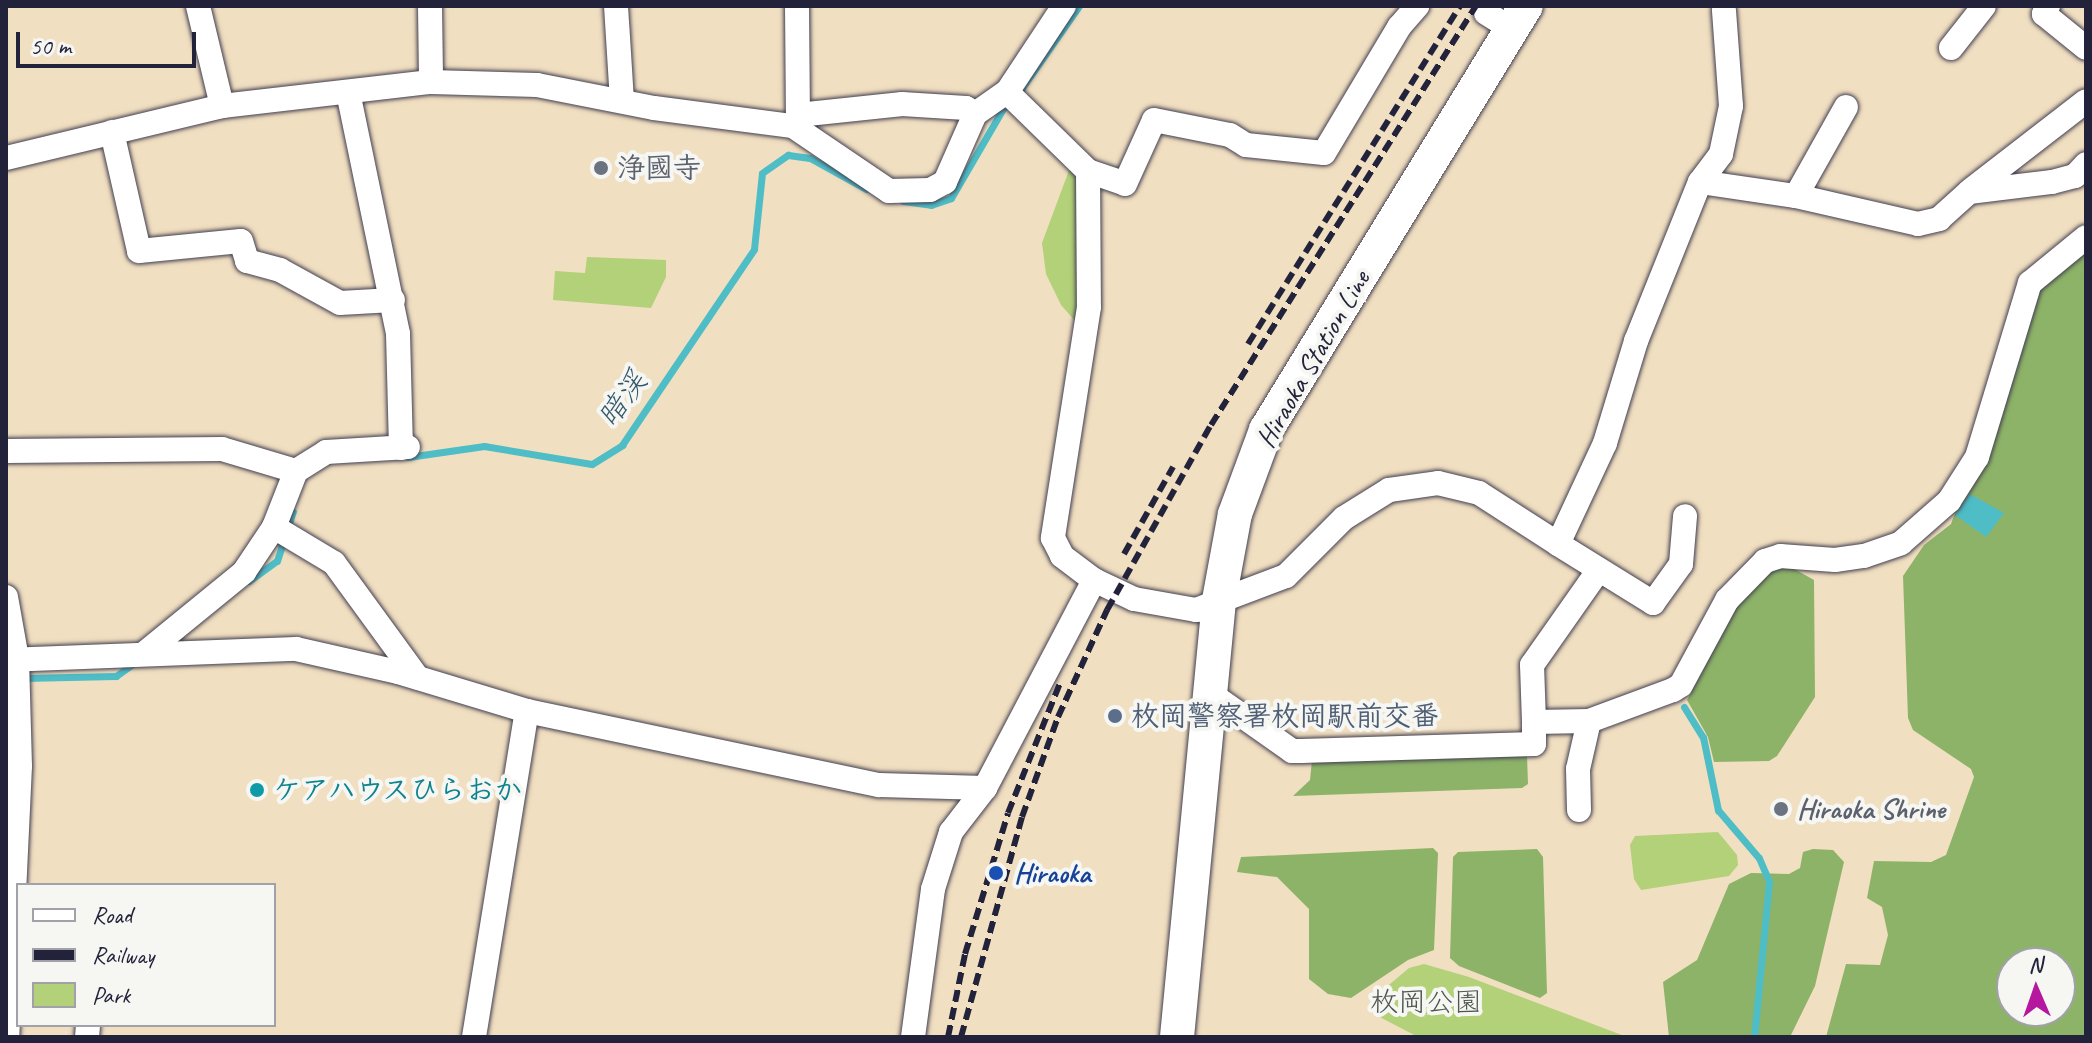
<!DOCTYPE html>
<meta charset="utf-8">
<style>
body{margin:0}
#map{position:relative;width:2092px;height:1043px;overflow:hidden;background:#f1dfc1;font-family:Caveat,"Klee One",sans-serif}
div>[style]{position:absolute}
.green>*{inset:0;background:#b2d178}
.forest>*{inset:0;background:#8db368}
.water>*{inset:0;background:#4ebdc6}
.stream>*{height:7px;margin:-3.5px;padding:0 3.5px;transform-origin:3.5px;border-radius:3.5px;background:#4ebdc6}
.roads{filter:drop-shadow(0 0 2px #413e4f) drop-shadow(0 0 2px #413e4f)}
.minor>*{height:24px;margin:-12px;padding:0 12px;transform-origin:12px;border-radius:12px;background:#fff}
.secondary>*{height:34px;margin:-17px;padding:0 17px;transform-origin:17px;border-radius:17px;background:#fff}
.rail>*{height:6px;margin-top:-3px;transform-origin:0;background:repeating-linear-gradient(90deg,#22223b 0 12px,transparent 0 18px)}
.dots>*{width:22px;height:22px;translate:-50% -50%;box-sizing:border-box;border:4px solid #f6f6f2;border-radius:50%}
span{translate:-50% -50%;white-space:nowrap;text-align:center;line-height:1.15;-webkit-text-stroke:8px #f6f6f2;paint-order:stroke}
.worship-label{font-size:28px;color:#5b616d;font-weight:700}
.left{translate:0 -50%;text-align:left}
.street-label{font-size:28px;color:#22223b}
.service-label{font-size:28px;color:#4e5e75;font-weight:700}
.culture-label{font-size:28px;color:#0d838f;font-weight:700}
.transit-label{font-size:28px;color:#164399;font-weight:700}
.park-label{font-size:28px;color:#4d574d}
.water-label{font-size:30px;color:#31586c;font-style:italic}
.frame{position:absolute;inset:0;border:8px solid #22223b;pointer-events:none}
.legend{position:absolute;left:16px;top:883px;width:260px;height:144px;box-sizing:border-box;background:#f6f6f2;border:2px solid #a1a1a9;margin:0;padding:10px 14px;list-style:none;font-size:24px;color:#22223b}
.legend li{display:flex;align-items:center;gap:16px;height:40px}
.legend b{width:40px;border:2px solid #a1a1a9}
.north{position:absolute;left:1996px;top:947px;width:80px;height:80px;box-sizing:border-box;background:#f6f6f2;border:2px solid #a1a1a9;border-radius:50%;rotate:358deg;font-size:22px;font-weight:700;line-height:32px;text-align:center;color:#22223b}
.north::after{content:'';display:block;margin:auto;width:28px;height:36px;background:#b5179e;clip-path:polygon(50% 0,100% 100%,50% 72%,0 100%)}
.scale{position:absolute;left:16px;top:32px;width:180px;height:36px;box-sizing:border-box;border:4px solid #22223b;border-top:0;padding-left:10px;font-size:24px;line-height:28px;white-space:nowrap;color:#22223b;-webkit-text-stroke:6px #f6f6f2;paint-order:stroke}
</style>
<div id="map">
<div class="green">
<div style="clip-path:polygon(1071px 165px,1081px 183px,1077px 323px,1061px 305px,1046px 274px,1042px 243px)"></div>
<div style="clip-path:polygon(587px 257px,666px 260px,666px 277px,651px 308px,553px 300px,555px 271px,585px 273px)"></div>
<div style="clip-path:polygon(1718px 832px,1737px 855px,1738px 865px,1729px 876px,1641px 890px,1634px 879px,1630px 845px,1635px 836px)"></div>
<div style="clip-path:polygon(1424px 964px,1469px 977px,1627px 1037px,1418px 1037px,1374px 1014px,1371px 1000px,1409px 968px)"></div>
</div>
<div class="forest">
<div style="clip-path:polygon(evenodd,2086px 247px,2086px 1037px,1826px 1037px,1846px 964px,1880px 965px,1888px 935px,1882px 907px,1867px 898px,1874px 861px,1931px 862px,1946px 855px,1974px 777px,1971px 769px,1913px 730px,1908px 718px,1903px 576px,1924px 545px,1951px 524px,2036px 292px,2086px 247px,2012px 963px,2060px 963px,2060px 1011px,2012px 1011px,2012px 963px)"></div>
<div style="clip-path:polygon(1789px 566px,1814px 580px,1815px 697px,1777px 756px,1769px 761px,1714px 762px,1708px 737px,1687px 700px,1741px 599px,1776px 567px)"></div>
<div style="clip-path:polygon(1527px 755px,1528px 784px,1522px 788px,1293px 796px,1310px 780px,1312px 760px)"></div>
<div style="clip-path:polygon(1433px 848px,1438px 853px,1434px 950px,1408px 960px,1351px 998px,1328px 994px,1309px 979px,1309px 909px,1277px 877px,1237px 872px,1241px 857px)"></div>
<div style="clip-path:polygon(1537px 849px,1543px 857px,1547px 993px,1540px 998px,1459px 966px,1450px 958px,1453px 857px,1458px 852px)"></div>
<div style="clip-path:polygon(1813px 849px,1833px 850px,1844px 862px,1815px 986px,1790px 1037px,1669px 1037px,1663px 982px,1697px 960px,1729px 884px,1751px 873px,1789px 874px,1800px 868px,1803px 852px)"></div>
</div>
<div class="water">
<div style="clip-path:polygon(1970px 494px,2004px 513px,1986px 537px,1955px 515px)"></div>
</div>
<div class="stream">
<div style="left:1021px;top:89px;width:101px;rotate:-55.1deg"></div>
<div style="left:903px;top:201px;width:28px;rotate:8deg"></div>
<div style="left:931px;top:205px;width:21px;rotate:-19deg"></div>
<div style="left:951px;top:198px;width:105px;rotate:-59.8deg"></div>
<div style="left:408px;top:457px;width:77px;rotate:-8.2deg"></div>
<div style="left:484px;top:446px;width:109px;rotate:9.5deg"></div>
<div style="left:592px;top:464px;width:36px;rotate:-32deg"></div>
<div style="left:622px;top:445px;width:236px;rotate:-56deg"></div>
<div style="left:754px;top:249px;width:76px;rotate:-84deg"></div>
<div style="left:762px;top:173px;width:32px;rotate:-35deg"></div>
<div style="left:788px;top:155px;width:22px;rotate:8deg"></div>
<div style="left:810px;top:158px;width:64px;rotate:29deg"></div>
<div style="left:249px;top:581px;width:34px;rotate:-36deg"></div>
<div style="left:277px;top:561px;width:52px;rotate:-72.3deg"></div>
<div style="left:23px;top:678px;width:93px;rotate:-1.2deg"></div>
<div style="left:116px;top:676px;width:22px;rotate:-36deg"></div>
<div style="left:1684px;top:707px;width:36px;rotate:58deg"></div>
<div style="left:1703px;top:737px;width:75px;rotate:78.4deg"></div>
<div style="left:1718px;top:810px;width:63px;rotate:49.5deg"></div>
<div style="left:1759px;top:858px;width:26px;rotate:67deg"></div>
<div style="left:1769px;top:882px;width:156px;rotate:95.5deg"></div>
</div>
<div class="roads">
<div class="minor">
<div style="left:198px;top:6px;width:103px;rotate:76.5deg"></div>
<div style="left:430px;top:6px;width:76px;rotate:89.2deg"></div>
<div style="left:616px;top:6px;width:95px;rotate:86.4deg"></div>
<div style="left:797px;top:6px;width:109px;rotate:89.5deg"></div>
<div style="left:798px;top:115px;width:105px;rotate:-6deg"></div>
<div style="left:902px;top:104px;width:64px;rotate:3.6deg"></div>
<div style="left:966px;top:108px;width:11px;rotate:34deg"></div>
<div style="left:2048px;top:6px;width:9px;rotate:117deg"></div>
<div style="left:2044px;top:14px;width:54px;rotate:39deg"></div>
<div style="left:1486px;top:13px;width:31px;rotate:32deg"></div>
<div style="left:1951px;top:48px;width:53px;rotate:-51.8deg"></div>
<div style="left:348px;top:92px;width:247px;rotate:78.3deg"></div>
<div style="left:398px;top:334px;width:114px;rotate:88.5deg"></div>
<div style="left:1007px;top:92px;width:113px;rotate:44.3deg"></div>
<div style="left:1088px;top:171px;width:136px;rotate:89.6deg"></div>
<div style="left:1089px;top:307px;width:234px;rotate:98.9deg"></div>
<div style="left:1053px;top:538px;width:20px;rotate:63deg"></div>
<div style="left:1062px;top:556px;width:40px;rotate:37deg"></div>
<div style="left:1094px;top:580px;width:44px;rotate:25.4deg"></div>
<div style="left:1134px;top:599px;width:63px;rotate:10.1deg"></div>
<div style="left:1196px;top:610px;width:96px;rotate:-20.7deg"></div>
<div style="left:1286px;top:576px;width:82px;rotate:-45deg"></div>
<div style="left:1344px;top:518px;width:53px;rotate:-31.9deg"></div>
<div style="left:1389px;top:490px;width:49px;rotate:-8.1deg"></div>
<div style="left:1438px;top:483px;width:42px;rotate:13.7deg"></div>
<div style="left:1479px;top:493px;width:94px;rotate:32.8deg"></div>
<div style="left:1558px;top:544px;width:111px;rotate:-65deg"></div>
<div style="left:1605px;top:443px;width:107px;rotate:-73.1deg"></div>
<div style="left:1636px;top:341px;width:171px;rotate:-68.1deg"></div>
<div style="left:1700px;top:182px;width:35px;rotate:-53deg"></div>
<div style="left:1721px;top:154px;width:49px;rotate:-78.2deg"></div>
<div style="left:1731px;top:106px;width:96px;rotate:-94.2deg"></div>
<div style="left:112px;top:132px;width:122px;rotate:77.2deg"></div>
<div style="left:139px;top:251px;width:102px;rotate:-5.6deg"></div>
<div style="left:241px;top:241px;width:21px;rotate:73deg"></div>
<div style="left:247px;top:261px;width:34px;rotate:15deg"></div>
<div style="left:280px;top:270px;width:68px;rotate:28.8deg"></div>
<div style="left:340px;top:303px;width:53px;rotate:-3.2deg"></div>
<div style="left:6px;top:158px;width:222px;rotate:-13.5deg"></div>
<div style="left:222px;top:106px;width:210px;rotate:-6.6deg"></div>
<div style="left:431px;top:82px;width:106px;rotate:1.6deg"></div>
<div style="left:537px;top:85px;width:119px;rotate:11.1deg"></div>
<div style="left:654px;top:108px;width:140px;rotate:7.4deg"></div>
<div style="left:793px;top:126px;width:116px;rotate:34.1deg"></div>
<div style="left:889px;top:191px;width:41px;rotate:-1.4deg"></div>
<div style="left:930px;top:190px;width:17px;rotate:-28deg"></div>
<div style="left:945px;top:182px;width:74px;rotate:-66.2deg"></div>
<div style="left:975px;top:114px;width:39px;rotate:-35deg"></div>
<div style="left:1007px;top:92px;width:103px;rotate:-56.5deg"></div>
<div style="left:1088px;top:171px;width:39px;rotate:19deg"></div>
<div style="left:1125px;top:184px;width:70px;rotate:-65.6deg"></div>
<div style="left:1154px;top:120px;width:77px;rotate:11.2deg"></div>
<div style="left:1230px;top:135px;width:19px;rotate:32deg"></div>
<div style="left:1246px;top:145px;width:78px;rotate:5.9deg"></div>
<div style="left:1324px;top:153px;width:147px;rotate:-59.2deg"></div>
<div style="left:1399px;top:27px;width:28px;rotate:-49deg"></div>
<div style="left:1700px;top:182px;width:97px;rotate:8.3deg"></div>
<div style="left:1796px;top:196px;width:125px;rotate:12.9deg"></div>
<div style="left:1918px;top:224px;width:22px;rotate:-13deg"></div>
<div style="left:1939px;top:219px;width:40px;rotate:-42deg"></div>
<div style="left:1969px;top:192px;width:84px;rotate:-6.9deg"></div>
<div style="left:2052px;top:182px;width:24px;rotate:-15deg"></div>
<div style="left:2075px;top:176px;width:16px;rotate:-47deg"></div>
<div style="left:1971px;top:190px;width:145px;rotate:-37.7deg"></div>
<div style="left:1796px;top:196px;width:102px;rotate:-60.7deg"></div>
<div style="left:6px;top:451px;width:216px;rotate:-0.5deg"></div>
<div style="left:222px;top:449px;width:77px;rotate:16.6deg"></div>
<div style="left:274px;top:527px;width:70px;rotate:31deg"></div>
<div style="left:334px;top:563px;width:142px;rotate:53.9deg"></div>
<div style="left:1558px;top:544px;width:112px;rotate:31.8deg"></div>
<div style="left:1653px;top:603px;width:48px;rotate:-54.3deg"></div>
<div style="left:1681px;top:564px;width:48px;rotate:-85.2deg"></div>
<div style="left:6px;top:597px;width:63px;rotate:79.9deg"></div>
<div style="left:17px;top:659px;width:107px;rotate:88.4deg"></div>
<div style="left:20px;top:766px;width:271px;rotate:92.7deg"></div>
<div style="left:146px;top:652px;width:127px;rotate:-39.2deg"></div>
<div style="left:244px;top:572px;width:54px;rotate:-56.3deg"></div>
<div style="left:274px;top:527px;width:60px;rotate:-68.6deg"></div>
<div style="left:296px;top:471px;width:36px;rotate:-32deg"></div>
<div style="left:326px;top:452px;width:82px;rotate:-3.5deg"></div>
<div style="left:6px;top:660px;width:290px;rotate:-2.2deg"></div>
<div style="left:296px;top:649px;width:105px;rotate:12.7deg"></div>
<div style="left:398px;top:672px;width:135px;rotate:16.8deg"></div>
<div style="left:527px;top:711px;width:360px;rotate:11.9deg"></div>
<div style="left:879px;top:785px;width:106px;rotate:1.6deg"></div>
<div style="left:1211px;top:694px;width:99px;rotate:35.1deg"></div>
<div style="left:1292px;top:751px;width:9px"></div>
<div style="left:1301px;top:751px;width:233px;rotate:-1.7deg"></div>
<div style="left:1534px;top:744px;width:22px;rotate:-90deg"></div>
<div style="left:1534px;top:722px;width:55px;rotate:-1deg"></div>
<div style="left:1589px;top:721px;width:90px;rotate:-20.3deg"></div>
<div style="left:1673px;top:690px;width:9px;rotate:-32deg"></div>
<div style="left:1681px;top:685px;width:97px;rotate:-61.6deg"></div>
<div style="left:1727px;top:600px;width:54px;rotate:-45.7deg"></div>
<div style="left:1765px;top:561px;width:16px;rotate:-18deg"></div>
<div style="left:1780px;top:556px;width:55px;rotate:4.2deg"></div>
<div style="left:1835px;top:560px;width:29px;rotate:-8deg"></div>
<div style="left:1864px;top:556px;width:39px;rotate:-19deg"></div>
<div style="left:1901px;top:543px;width:64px;rotate:-41.2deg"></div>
<div style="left:1949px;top:501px;width:52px;rotate:-57.5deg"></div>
<div style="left:1977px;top:457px;width:182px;rotate:-73.1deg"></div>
<div style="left:2030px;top:283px;width:72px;rotate:-39.4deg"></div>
<div style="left:1534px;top:722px;width:57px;rotate:-92deg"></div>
<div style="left:1532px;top:665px;width:115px;rotate:-54.9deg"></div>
<div style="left:1579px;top:810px;width:41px;rotate:-91.4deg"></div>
<div style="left:1578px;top:769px;width:49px;rotate:-77.1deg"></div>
<div style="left:87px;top:1037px;width:12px;rotate:-85deg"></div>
<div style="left:474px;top:1037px;width:330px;rotate:-80.8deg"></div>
<div style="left:913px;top:1037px;width:149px;rotate:-82.3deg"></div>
<div style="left:933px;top:889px;width:60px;rotate:-72.5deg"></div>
<div style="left:951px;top:832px;width:56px;rotate:-52.3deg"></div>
<div style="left:985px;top:788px;width:235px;rotate:-62.3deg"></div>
</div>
<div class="secondary">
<div style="left:1177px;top:1037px;width:439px;rotate:-84.5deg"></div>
<div style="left:1219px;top:600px;width:87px;rotate:-79.5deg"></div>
<div style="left:1235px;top:514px;width:90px;rotate:-69.7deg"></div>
<div style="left:1266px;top:430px;width:497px;rotate:-58.5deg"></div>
</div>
</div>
<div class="rail">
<div style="left:1248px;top:344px;width:399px;rotate:-57.9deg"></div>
<div style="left:1124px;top:554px;width:100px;rotate:-60.6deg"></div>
<div style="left:948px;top:1037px;width:85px;rotate:-78.4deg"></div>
<div style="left:965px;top:954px;width:147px;rotate:-73deg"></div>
<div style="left:1008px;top:813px;width:140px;rotate:-68.2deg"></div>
<div style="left:961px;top:1037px;width:228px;rotate:-74.5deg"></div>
<div style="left:1022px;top:817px;width:106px;rotate:-70.2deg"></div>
<div style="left:1058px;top:717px;width:118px;rotate:-65.4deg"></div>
<div style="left:1107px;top:610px;width:212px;rotate:-60.7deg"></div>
<div style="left:1211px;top:425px;width:496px;rotate:-57.7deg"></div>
</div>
<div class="dots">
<div style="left:601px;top:168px;background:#6b7280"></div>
<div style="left:1115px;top:716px;background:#5c6f8a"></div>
<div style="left:257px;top:790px;background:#0f9aa8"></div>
<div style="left:1781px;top:809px;background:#6b7280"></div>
<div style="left:996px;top:873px;background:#1a4fb4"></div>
</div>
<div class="worship-label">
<span class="left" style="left:617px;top:168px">浄國寺</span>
<span class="left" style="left:1797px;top:809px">Hiraoka Shrine</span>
</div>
<div class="street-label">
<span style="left:1313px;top:359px;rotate:-60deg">Hiraoka Station Line</span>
</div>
<div class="service-label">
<span class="left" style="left:1131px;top:716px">枚岡警察署枚岡駅前交番</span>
</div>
<div class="culture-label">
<span class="left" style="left:273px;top:790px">ケアハウスひらおか</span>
</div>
<div class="transit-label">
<span class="left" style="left:1014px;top:873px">Hiraoka</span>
</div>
<div class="park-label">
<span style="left:1426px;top:1002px">枚岡公園</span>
</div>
<div class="water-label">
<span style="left:622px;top:399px;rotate:-54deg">暗渓</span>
</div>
<div class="frame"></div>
<ul class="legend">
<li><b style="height:10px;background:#fff"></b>Road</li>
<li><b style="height:10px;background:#22223b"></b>Railway</li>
<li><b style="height:22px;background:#b2d178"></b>Park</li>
</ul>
<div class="north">N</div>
<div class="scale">50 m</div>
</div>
